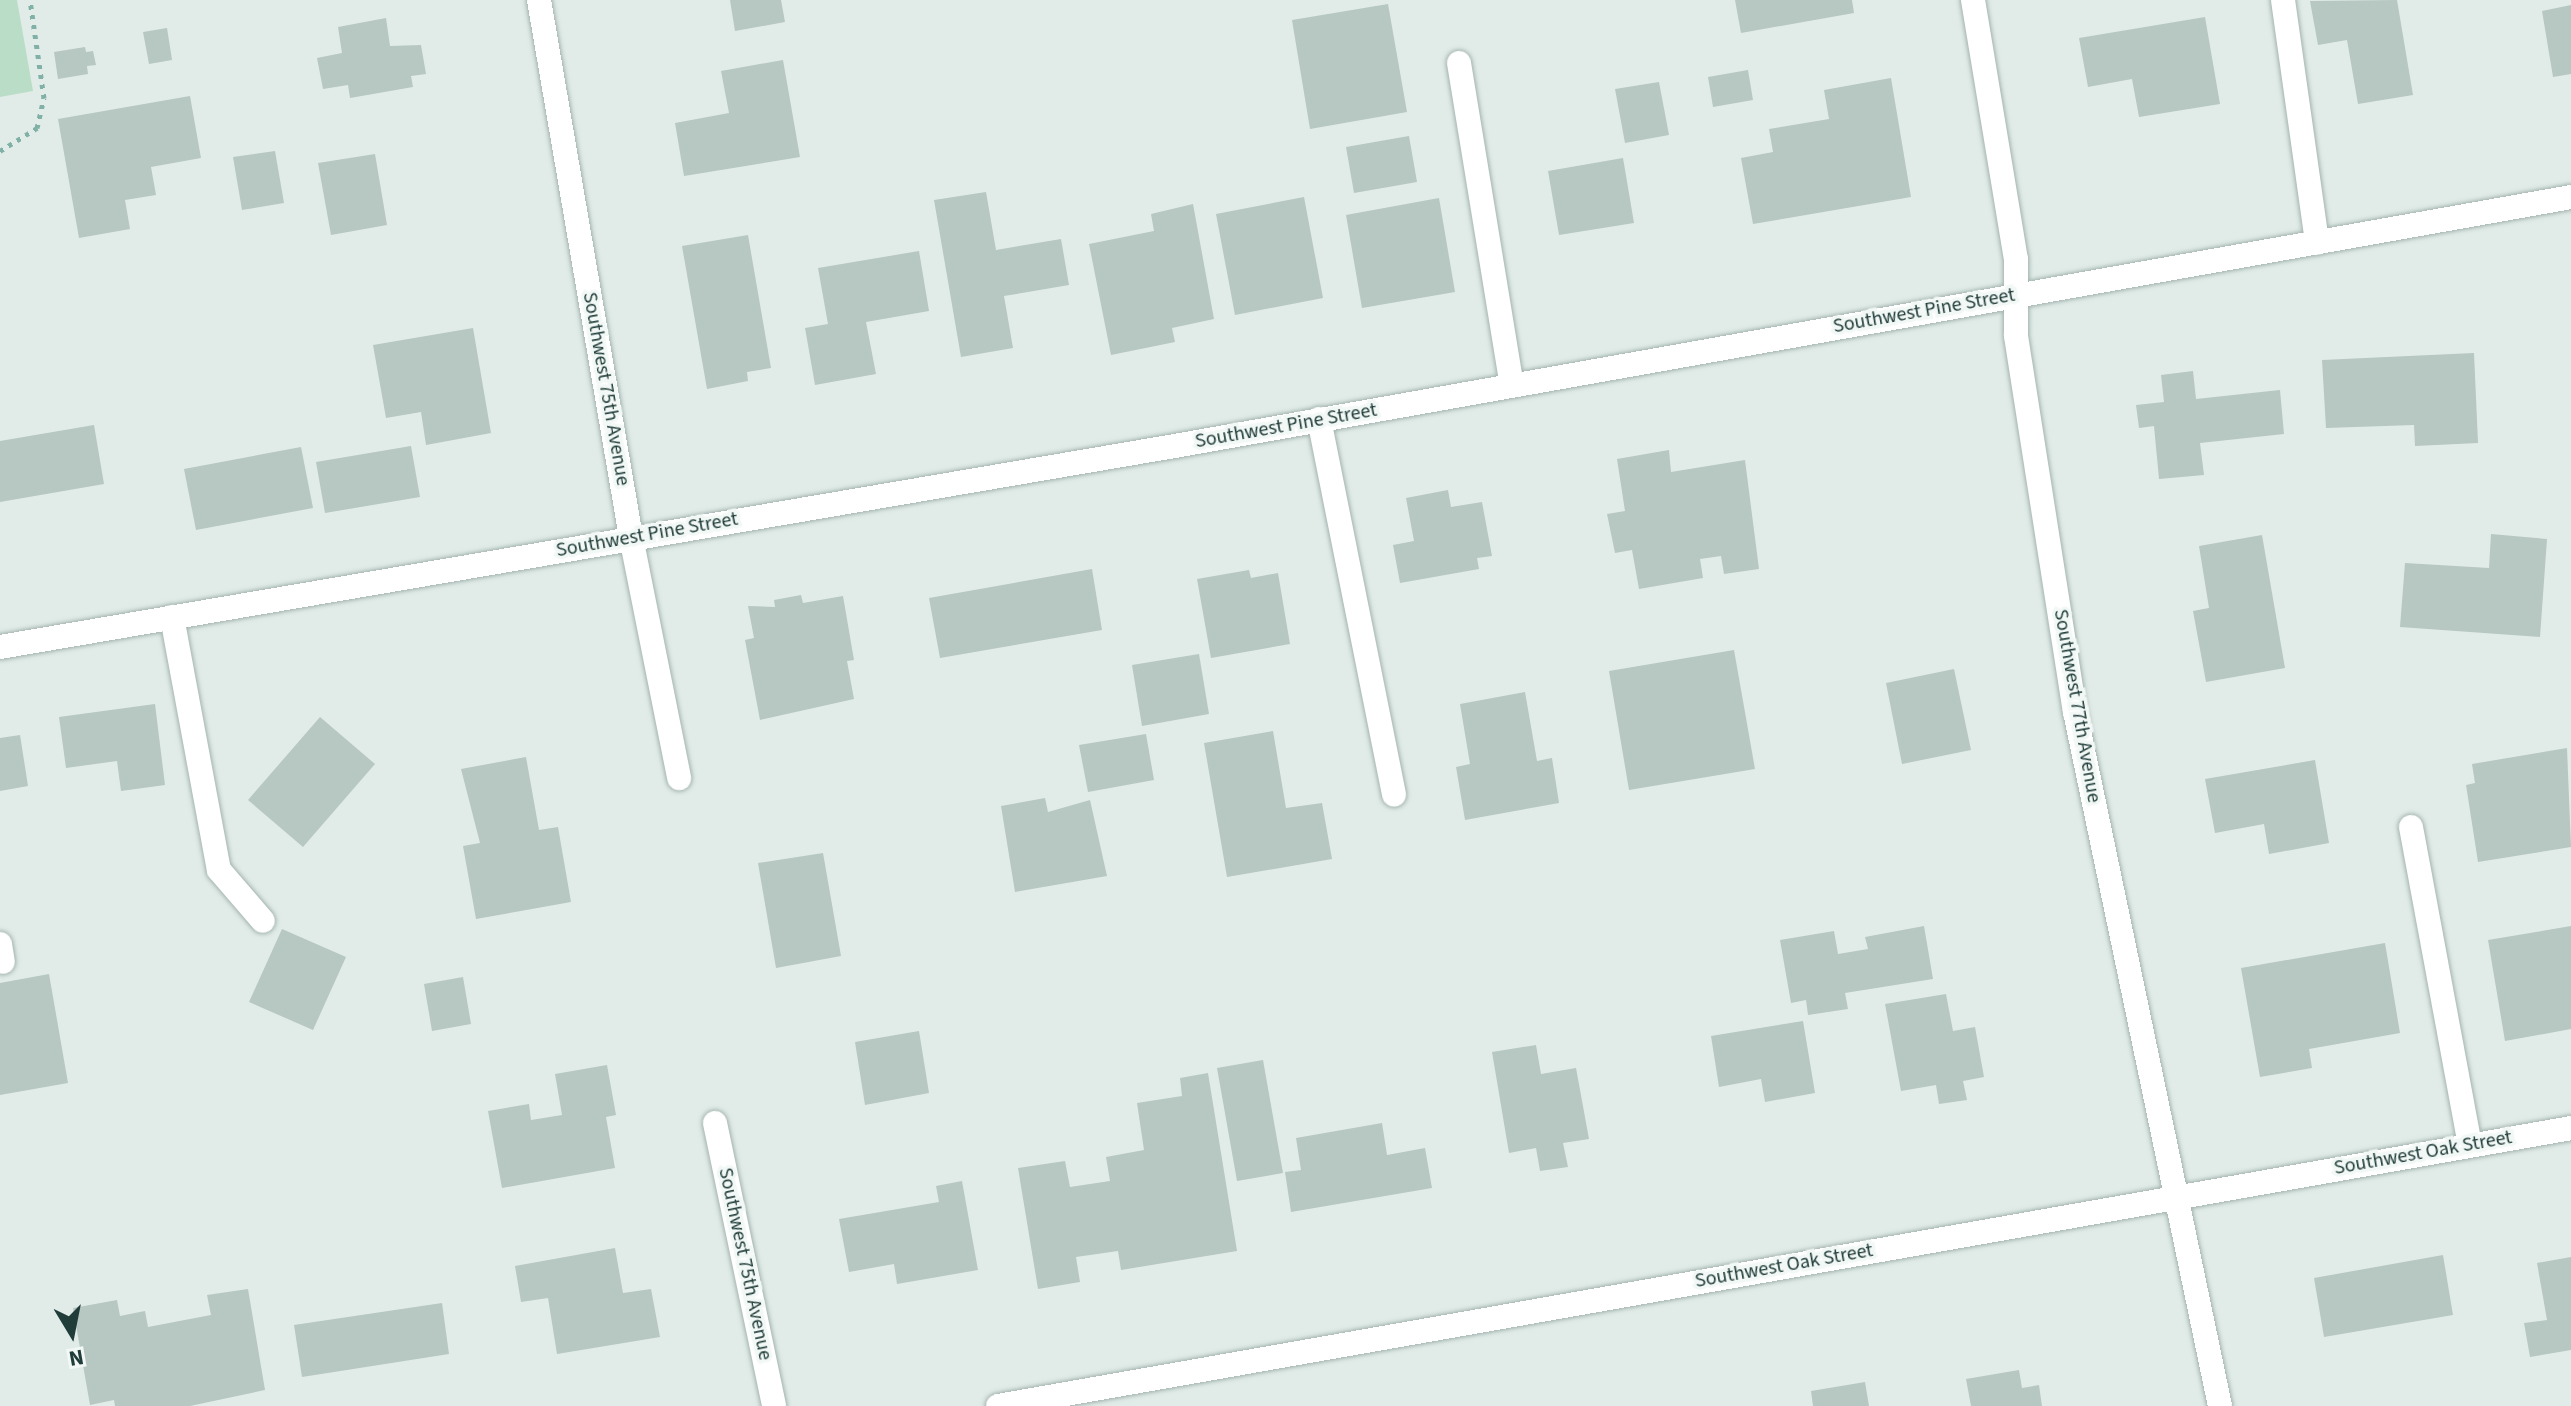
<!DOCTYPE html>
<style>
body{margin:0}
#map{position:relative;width:2571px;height:1406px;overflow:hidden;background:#e1ece8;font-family:"Source Sans 3",sans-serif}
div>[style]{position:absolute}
.green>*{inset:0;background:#baddc7}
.building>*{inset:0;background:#b7c7c2}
.path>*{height:5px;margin-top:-2.5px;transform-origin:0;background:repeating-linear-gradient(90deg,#81b0a6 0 4px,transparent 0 10px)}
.roads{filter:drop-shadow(0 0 2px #a4b4b0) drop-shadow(0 0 2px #a4b4b0)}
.lane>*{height:24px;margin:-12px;padding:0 12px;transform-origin:12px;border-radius:12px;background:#fff}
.street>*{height:24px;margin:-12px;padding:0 12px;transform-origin:12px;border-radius:12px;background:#fff}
span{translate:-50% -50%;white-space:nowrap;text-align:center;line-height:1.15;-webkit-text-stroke:7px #f2f8f6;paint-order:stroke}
.street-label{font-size:20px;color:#213d39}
.north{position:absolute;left:32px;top:1294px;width:80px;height:80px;-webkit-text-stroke:6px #f2f8f6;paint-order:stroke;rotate:170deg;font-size:22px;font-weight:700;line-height:32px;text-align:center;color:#213d39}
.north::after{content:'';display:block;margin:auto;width:28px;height:36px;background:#213d39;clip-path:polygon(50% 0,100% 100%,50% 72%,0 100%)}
</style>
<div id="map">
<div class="green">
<div style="clip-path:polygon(0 0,17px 0,33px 91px,0 97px)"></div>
</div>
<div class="building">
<div style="clip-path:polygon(730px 0,781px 0,785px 22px,735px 31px)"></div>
<div style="clip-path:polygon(1735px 0,1852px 0,1854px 13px,1741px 33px)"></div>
<div style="clip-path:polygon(2397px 0,2413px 95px,2358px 104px,2347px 40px,2318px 45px,2310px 1px)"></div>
<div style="clip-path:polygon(1388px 4px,1407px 112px,1310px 129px,1292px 20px)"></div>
<div style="clip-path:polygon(2571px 5px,2571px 74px,2553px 77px,2542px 11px)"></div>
<div style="clip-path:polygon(2205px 17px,2220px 104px,2139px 117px,2132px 79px,2088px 87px,2079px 38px)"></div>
<div style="clip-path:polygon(386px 18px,390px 46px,421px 45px,426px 74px,411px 76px,413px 87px,350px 98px,348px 85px,323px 89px,317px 58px,342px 53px,338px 27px)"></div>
<div style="clip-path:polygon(167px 28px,172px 60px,149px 64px,143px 32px)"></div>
<div style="clip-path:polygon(85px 47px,86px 52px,93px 51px,96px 65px,87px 66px,88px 74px,58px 79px,54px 52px)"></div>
<div style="clip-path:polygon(783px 60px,800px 157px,684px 176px,675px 123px,729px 113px,721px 71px)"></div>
<div style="clip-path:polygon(1748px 70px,1753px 100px,1713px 107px,1708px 77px)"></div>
<div style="clip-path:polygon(1891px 78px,1911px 197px,1753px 224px,1741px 158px,1773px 152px,1769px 129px,1829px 119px,1824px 90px)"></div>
<div style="clip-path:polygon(1659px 82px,1669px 135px,1625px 143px,1615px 89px)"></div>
<div style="clip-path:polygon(190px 96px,201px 158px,151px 167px,156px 195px,125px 200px,130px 229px,79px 238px,58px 119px)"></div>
<div style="clip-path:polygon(1409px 136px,1417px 182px,1354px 193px,1346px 147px)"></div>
<div style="clip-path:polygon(275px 151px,284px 203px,242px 210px,233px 157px)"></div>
<div style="clip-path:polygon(375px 154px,387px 225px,331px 235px,318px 163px)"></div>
<div style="clip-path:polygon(1623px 158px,1634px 223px,1559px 235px,1548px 171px)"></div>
<div style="clip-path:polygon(986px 192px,996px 250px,1061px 239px,1069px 285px,1004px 296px,1013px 348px,961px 357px,934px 200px)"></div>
<div style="clip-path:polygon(1304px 197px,1323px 298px,1235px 315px,1216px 214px)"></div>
<div style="clip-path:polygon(1439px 198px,1455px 292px,1362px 308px,1346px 215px)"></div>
<div style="clip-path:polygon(1193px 204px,1214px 319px,1172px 328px,1175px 342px,1111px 355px,1089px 244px,1154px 231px,1151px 214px)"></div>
<div style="clip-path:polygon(748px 235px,771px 368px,747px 372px,748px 381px,707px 389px,682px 246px)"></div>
<div style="clip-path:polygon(919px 251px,929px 311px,866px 322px,876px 374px,815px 385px,805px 328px,828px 324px,818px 268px)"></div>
<div style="clip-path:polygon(473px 328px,491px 433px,426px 445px,421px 412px,386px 418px,373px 345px)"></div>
<div style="clip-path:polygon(2474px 353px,2478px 443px,2415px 446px,2414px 425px,2326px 428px,2322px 360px)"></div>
<div style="clip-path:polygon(2193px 371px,2196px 399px,2280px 390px,2284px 434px,2200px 443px,2204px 475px,2159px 479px,2154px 426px,2139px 428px,2136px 405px,2164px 402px,2161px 375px)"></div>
<div style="clip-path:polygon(94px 425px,104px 484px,0 502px,0 441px)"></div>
<div style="clip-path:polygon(411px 446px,420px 497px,325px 513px,316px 462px)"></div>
<div style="clip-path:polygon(301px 447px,313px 508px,196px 530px,184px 469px)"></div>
<div style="clip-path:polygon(1669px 450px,1671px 472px,1745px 460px,1759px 569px,1724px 574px,1721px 556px,1700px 559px,1703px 578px,1639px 589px,1632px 550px,1615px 553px,1607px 514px,1625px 511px,1617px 459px)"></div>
<div style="clip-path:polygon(1448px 490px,1451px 507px,1482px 502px,1492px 556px,1477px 558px,1479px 569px,1400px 583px,1393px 545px,1414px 541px,1406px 498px)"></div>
<div style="clip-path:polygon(2491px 534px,2547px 539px,2540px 637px,2400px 627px,2405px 563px,2489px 568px)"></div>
<div style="clip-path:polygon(2262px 535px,2285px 668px,2206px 682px,2193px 611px,2209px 608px,2199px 546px)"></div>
<div style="clip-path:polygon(1092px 569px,1102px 630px,940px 658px,929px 598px)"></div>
<div style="clip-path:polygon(1249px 570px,1251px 578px,1278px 573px,1290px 644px,1211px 658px,1197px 579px)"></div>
<div style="clip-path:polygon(801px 595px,803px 603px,843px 596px,854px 660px,847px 661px,854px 699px,760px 720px,745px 640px,754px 638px,748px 606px,775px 607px,774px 600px)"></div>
<div style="clip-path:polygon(1734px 650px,1755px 769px,1629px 790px,1609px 671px)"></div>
<div style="clip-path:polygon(1199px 654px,1209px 714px,1142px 726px,1132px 665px)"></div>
<div style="clip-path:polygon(1954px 669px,1971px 750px,1902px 764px,1886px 683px)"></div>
<div style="clip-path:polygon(1525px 692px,1537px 761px,1552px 758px,1559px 803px,1465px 820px,1456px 767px,1470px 764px,1460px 704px)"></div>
<div style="clip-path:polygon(155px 704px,165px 785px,121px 791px,117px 761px,66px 768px,59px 717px)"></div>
<div style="clip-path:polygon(320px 717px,375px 764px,303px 847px,248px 800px)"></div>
<div style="clip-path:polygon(1273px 731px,1286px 808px,1322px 803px,1332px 859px,1227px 877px,1204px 743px)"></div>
<div style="clip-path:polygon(1146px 734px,1154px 780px,1088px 792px,1079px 745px)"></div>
<div style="clip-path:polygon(20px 735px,28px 786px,0 791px,0 738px)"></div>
<div style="clip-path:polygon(2567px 748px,2571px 847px,2478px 862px,2466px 785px,2475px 783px,2472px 764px)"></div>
<div style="clip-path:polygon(526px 757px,539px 830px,558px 827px,571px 902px,476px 919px,463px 846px,480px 843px,461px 769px)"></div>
<div style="clip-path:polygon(2315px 760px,2329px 843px,2269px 854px,2264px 824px,2215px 833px,2205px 779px)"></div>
<div style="clip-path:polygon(1045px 798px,1048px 812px,1090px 800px,1107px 876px,1015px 892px,1001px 806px)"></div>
<div style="clip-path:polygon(823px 853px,841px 956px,776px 968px,758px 863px)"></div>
<div style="clip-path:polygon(1924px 926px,1933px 979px,1845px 993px,1848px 1009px,1808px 1015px,1806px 1000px,1791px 1003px,1780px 940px,1834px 931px,1838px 954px,1868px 949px,1865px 937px)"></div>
<div style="clip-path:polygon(2571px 926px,2571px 1029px,2505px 1041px,2488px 940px)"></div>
<div style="clip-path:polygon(282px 929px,346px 957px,313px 1030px,249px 1002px)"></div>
<div style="clip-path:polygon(2385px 943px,2400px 1033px,2309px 1049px,2312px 1068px,2260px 1077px,2241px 968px)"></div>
<div style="clip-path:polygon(49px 974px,68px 1083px,0 1095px,0 983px)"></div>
<div style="clip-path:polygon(463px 977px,471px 1024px,432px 1031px,424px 984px)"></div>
<div style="clip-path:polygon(1946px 994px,1953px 1031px,1975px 1027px,1984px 1077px,1963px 1081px,1967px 1100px,1939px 1104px,1936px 1085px,1901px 1091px,1885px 1004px)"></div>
<div style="clip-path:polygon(1803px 1021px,1815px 1093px,1765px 1102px,1761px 1079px,1719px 1087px,1711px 1036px)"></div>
<div style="clip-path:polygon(919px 1031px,929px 1093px,865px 1105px,855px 1042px)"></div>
<div style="clip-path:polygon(1536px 1045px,1541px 1074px,1576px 1068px,1589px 1139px,1563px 1143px,1568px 1167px,1540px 1171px,1536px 1148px,1509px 1153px,1492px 1052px)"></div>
<div style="clip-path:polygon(1263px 1060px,1283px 1173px,1237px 1181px,1217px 1068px)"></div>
<div style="clip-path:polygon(607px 1065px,616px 1115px,606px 1117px,615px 1168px,502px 1188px,488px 1111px,529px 1104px,531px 1120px,562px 1115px,555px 1074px)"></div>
<div style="clip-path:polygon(1208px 1073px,1237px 1251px,1121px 1270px,1118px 1251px,1076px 1257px,1080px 1282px,1038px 1289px,1018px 1168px,1065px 1161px,1070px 1187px,1110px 1181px,1106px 1157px,1144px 1150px,1137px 1103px,1182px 1096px,1180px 1078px)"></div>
<div style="clip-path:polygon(1382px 1123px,1387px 1155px,1425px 1148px,1432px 1188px,1291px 1212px,1285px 1172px,1301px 1170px,1296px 1138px)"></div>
<div style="clip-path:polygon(962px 1181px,978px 1270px,897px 1284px,894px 1264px,849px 1272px,839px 1219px,939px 1202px,936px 1186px)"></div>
<div style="clip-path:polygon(615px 1248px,623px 1293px,651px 1289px,660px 1337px,557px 1354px,548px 1298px,521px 1302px,515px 1266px)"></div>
<div style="clip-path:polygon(2443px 1255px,2453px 1315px,2324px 1337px,2314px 1278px)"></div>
<div style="clip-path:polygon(2571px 1257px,2571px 1350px,2530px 1357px,2524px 1323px,2547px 1320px,2537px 1263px)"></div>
<div style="clip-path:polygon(248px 1289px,265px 1390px,190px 1406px,115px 1406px,114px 1400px,90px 1405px,73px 1308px,117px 1300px,120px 1316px,145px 1311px,148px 1327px,211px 1315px,207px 1295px)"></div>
<div style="clip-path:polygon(442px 1303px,449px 1354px,302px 1377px,294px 1325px)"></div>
<div style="clip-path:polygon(2019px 1370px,2022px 1388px,2039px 1385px,2042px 1406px,1971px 1406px,1966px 1379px)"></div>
<div style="clip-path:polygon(1865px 1382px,1869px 1406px,1813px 1406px,1811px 1391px)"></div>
</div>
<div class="path">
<div style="left:0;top:151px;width:44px;rotate:-31.9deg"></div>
<div style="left:37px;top:128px;width:31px;rotate:-77deg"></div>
<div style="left:44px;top:98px;width:99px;rotate:-98.1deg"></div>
</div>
<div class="roads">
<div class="lane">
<div style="left:2283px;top:0;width:245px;rotate:82deg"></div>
<div style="left:1459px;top:63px;width:326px;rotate:80.7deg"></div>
<div style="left:1319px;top:419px;width:383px;rotate:78.7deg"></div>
<div style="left:172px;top:617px;width:257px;rotate:79.5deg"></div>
<div style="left:219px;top:870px;width:67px;rotate:49.2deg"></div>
<div style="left:2411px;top:827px;width:323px;rotate:79.5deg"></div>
<div style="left:0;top:944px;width:18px;rotate:81deg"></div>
</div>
<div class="street">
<div style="left:539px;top:0;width:545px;rotate:80.28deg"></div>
<div style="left:631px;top:537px;width:246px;rotate:78.7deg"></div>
<div style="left:1973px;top:0;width:263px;rotate:80.6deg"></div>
<div style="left:2016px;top:259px;width:77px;rotate:90deg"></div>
<div style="left:2016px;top:336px;width:381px;rotate:81.1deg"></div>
<div style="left:2075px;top:712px;width:709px;rotate:78.2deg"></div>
<div style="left:0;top:647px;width:1203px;rotate:-9.71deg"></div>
<div style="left:1186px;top:444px;width:1407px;rotate:-10.11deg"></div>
<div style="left:715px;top:1123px;width:289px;rotate:78.2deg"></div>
<div style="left:998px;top:1406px;width:1597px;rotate:-10.02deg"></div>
</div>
</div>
<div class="street-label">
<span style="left:1924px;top:311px;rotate:-10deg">Southwest Pine Street</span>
<span style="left:606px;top:389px;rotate:80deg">Southwest 75th Avenue</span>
<span style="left:1286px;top:426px;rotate:-10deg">Southwest Pine Street</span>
<span style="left:647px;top:535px;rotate:-10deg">Southwest Pine Street</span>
<span style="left:2077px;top:706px;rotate:80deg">Southwest 77th Avenue</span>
<span style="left:2423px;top:1153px;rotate:-10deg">Southwest Oak Street</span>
<span style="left:745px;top:1264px;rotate:78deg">Southwest 75th Avenue</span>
<span style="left:1784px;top:1266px;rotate:-10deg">Southwest Oak Street</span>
</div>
<div class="north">N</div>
</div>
